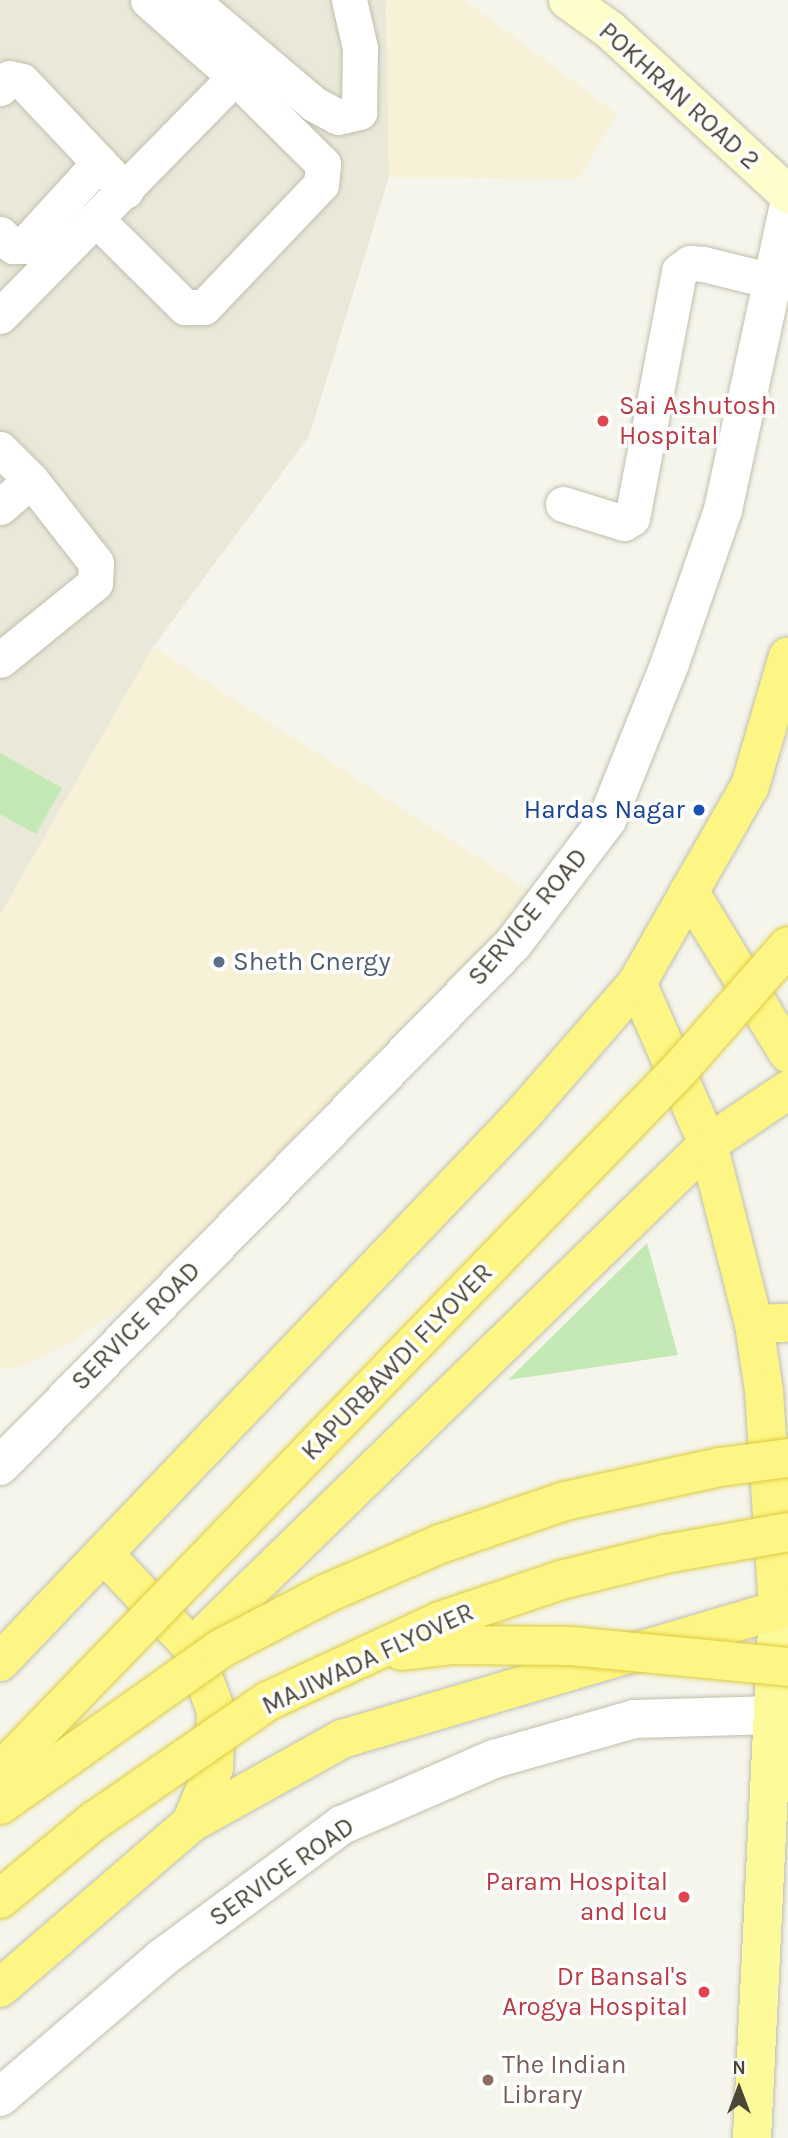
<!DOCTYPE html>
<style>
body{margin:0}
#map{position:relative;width:788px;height:2138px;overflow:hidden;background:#f5f5eb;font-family:Karla,sans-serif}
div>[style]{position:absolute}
.residential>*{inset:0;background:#e9e8d9}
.commercial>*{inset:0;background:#f6f1d7}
.green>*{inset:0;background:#c4e9b4}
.roads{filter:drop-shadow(0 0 2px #c1bfad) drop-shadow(0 0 2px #c1bfad)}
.minor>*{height:35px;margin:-17.5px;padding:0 17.5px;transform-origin:17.5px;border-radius:17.5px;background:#fff}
.tertiary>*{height:38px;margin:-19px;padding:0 19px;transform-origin:19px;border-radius:19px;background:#fff}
.secondary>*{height:38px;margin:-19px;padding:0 19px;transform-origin:19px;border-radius:19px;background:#fefecc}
.primary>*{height:38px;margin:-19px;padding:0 19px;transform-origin:19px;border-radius:19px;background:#fdfa9b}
.trunk>*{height:38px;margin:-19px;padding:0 19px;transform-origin:19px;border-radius:19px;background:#fdf684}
.bridges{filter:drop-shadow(0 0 2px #ddcb3d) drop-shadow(0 0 2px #ddcb3d)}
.trunk-bridge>*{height:38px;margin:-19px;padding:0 19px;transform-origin:19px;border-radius:19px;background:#fdf684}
.dots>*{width:19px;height:19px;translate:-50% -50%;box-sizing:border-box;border:4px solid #fff;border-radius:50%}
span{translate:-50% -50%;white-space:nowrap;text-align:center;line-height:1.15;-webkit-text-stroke:7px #fff;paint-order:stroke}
.street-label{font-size:26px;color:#4a4738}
.health-label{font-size:26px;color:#be3a42}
.left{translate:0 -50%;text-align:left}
.right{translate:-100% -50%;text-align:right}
.transit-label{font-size:26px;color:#164399}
.service-label{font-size:26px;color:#4e5e75}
.education-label{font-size:26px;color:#785e54}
.north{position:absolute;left:704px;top:2054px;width:70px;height:70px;-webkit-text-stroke:5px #fff;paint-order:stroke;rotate:0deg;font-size:19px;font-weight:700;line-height:28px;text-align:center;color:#4a4738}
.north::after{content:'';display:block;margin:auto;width:24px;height:32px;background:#4a4738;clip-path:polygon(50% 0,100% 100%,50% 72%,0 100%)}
</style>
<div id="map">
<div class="residential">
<div style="clip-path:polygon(0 0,386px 0,389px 177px,309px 436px,153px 647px,0 915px)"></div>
</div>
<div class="commercial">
<div style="clip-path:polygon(386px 0,464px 0,617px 114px,578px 179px,389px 177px)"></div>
<div style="clip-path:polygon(153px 647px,534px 894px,136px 1298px,72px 1342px,17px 1368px,0 1369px,0 915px)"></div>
</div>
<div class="green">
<div style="clip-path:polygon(0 753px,62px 788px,36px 834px,0 814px)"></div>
<div style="clip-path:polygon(647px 1243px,678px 1355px,508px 1380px)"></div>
</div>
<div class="roads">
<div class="minor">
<div style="left:191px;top:0;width:161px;rotate:40.2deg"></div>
<div style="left:314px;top:104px;width:27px;rotate:28deg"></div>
<div style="left:338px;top:117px;width:22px;rotate:-13deg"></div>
<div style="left:359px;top:112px;width:64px;rotate:-89.1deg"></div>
<div style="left:360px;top:48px;width:49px;rotate:-102.9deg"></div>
<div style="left:0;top:88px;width:13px;rotate:-48deg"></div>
<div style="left:9px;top:78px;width:13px;rotate:13deg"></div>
<div style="left:22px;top:81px;width:151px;rotate:46.6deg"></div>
<div style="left:97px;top:220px;width:124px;rotate:44.7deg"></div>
<div style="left:185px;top:307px;width:19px"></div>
<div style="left:204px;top:307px;width:170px;rotate:-46.4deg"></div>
<div style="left:321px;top:184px;width:20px;rotate:-84deg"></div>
<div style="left:323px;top:164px;width:124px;rotate:-135.3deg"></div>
<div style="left:0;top:234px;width:18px;rotate:43deg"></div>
<div style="left:13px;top:246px;width:10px"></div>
<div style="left:23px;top:246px;width:113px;rotate:-47.5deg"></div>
<div style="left:0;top:316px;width:335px;rotate:-45.5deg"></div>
<div style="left:235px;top:77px;width:116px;rotate:-138.5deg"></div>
<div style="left:0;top:449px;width:44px;rotate:45deg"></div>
<div style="left:31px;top:480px;width:105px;rotate:51.9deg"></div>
<div style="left:96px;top:563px;width:20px;rotate:93deg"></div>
<div style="left:95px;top:583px;width:122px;rotate:141deg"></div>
<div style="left:563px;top:504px;width:64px;rotate:17.3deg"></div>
<div style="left:624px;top:523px;width:9px;rotate:-32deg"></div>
<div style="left:632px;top:518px;width:251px;rotate:-79.2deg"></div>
<div style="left:679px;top:271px;width:14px;rotate:-36deg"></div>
<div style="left:690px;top:263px;width:13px;rotate:4deg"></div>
<div style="left:703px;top:264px;width:72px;rotate:13.7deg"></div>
<div style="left:0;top:507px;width:41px;rotate:-41.1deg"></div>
</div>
<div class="tertiary">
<div style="left:0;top:1466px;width:732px;rotate:-45.5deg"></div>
<div style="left:513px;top:944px;width:156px;rotate:-52.8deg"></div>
<div style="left:607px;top:820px;width:169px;rotate:-68.1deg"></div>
<div style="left:670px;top:663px;width:162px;rotate:-70.9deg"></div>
<div style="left:723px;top:510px;width:307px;rotate:-77.8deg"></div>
<div style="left:0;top:2097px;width:213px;rotate:-40.6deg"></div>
<div style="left:162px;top:1958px;width:224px;rotate:-36.5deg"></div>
<div style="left:342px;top:1825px;width:166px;rotate:-23.5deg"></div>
<div style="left:494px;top:1759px;width:146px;rotate:-15.9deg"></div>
<div style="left:634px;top:1719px;width:141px;rotate:-1.6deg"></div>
</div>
<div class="secondary">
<div style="left:568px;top:0;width:52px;rotate:35.5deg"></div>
<div style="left:610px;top:30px;width:242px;rotate:42.7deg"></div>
</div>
<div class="primary">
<div style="left:752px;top:2138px;width:531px;rotate:-87.19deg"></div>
</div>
<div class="trunk">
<div style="left:689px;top:891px;width:190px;rotate:58.6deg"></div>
<div style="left:637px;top:983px;width:176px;rotate:66.2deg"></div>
<div style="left:708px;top:1144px;width:186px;rotate:75.7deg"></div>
<div style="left:754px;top:1324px;width:68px;rotate:81.5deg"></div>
<div style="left:764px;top:1391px;width:217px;rotate:86.3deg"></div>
<div style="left:754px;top:1324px;width:34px;rotate:-2deg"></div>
<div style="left:104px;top:1554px;width:128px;rotate:46.6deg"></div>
<div style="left:192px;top:1647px;width:68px;rotate:69.4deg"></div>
<div style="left:216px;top:1711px;width:57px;rotate:92deg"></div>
<div style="left:214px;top:1768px;width:60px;rotate:112.7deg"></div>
<div style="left:192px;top:1647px;width:721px;rotate:-44.27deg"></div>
<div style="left:708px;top:1144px;width:97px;rotate:-34deg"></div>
<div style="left:0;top:1662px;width:759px;rotate:-46.33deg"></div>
<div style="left:524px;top:1113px;width:172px;rotate:-49deg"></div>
<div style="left:637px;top:983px;width:227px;rotate:-60.2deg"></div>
<div style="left:750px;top:786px;width:135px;rotate:-73.7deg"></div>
<div style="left:0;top:1988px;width:252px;rotate:-40.8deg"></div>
<div style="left:191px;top:1823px;width:173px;rotate:-29.1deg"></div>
<div style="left:342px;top:1739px;width:465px;rotate:-16.5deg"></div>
</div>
</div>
<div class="bridges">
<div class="trunk-bridge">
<div style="left:402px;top:1651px;width:49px;rotate:-7deg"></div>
<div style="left:451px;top:1645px;width:120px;rotate:0.5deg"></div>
<div style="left:571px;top:1646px;width:218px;rotate:5.5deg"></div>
<div style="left:0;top:1772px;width:979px;rotate:-45.95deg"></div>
<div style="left:681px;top:1068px;width:162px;rotate:-48.7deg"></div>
<div style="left:0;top:1805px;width:270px;rotate:-35.3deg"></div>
<div style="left:220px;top:1649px;width:119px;rotate:-27.6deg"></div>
<div style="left:325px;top:1594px;width:125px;rotate:-23.5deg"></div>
<div style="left:440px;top:1544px;width:132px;rotate:-19deg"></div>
<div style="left:565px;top:1501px;width:159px;rotate:-12.4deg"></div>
<div style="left:720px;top:1467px;width:69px;rotate:-7.5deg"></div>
<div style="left:0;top:1899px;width:122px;rotate:-39.7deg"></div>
<div style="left:94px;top:1821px;width:211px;rotate:-34.6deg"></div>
<div style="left:268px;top:1701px;width:107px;rotate:-24.9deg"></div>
<div style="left:365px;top:1656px;width:83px;rotate:-25deg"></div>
<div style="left:440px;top:1621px;width:128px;rotate:-18.7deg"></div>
<div style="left:561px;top:1580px;width:107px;rotate:-14deg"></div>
<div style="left:665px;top:1554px;width:125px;rotate:-10.1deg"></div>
</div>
</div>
<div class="dots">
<div style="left:603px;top:421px;background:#e0444e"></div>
<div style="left:699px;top:810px;background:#1a4fb4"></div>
<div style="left:219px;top:962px;background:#5c6f8a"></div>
<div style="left:684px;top:1897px;background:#e0444e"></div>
<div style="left:704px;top:1992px;background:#e0444e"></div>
<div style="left:488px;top:2080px;background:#8d6e63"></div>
</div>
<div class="street-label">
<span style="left:679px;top:96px;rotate:42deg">POKHRAN ROAD 2</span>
<span style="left:528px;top:917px;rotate:-50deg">SERVICE ROAD</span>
<span style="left:136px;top:1326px;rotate:-45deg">SERVICE ROAD</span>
<span style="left:397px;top:1362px;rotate:-46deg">KAPURBAWDI FLYOVER</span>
<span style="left:368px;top:1659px;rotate:-25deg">MAJIWADA FLYOVER</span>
<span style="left:282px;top:1872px;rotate:-35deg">SERVICE ROAD</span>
</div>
<div class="health-label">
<span class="left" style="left:619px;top:421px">Sai Ashutosh<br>Hospital</span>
<span class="right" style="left:668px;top:1897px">Param Hospital<br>and Icu</span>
<span class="right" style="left:688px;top:1992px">Dr Bansal's<br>Arogya Hospital</span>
</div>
<div class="transit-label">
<span class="right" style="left:685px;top:810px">Hardas Nagar</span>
</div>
<div class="service-label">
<span class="left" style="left:233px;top:962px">Sheth Cnergy</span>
</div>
<div class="education-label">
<span class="left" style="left:502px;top:2080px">The Indian<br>Library</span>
</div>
<div class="north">N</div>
</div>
